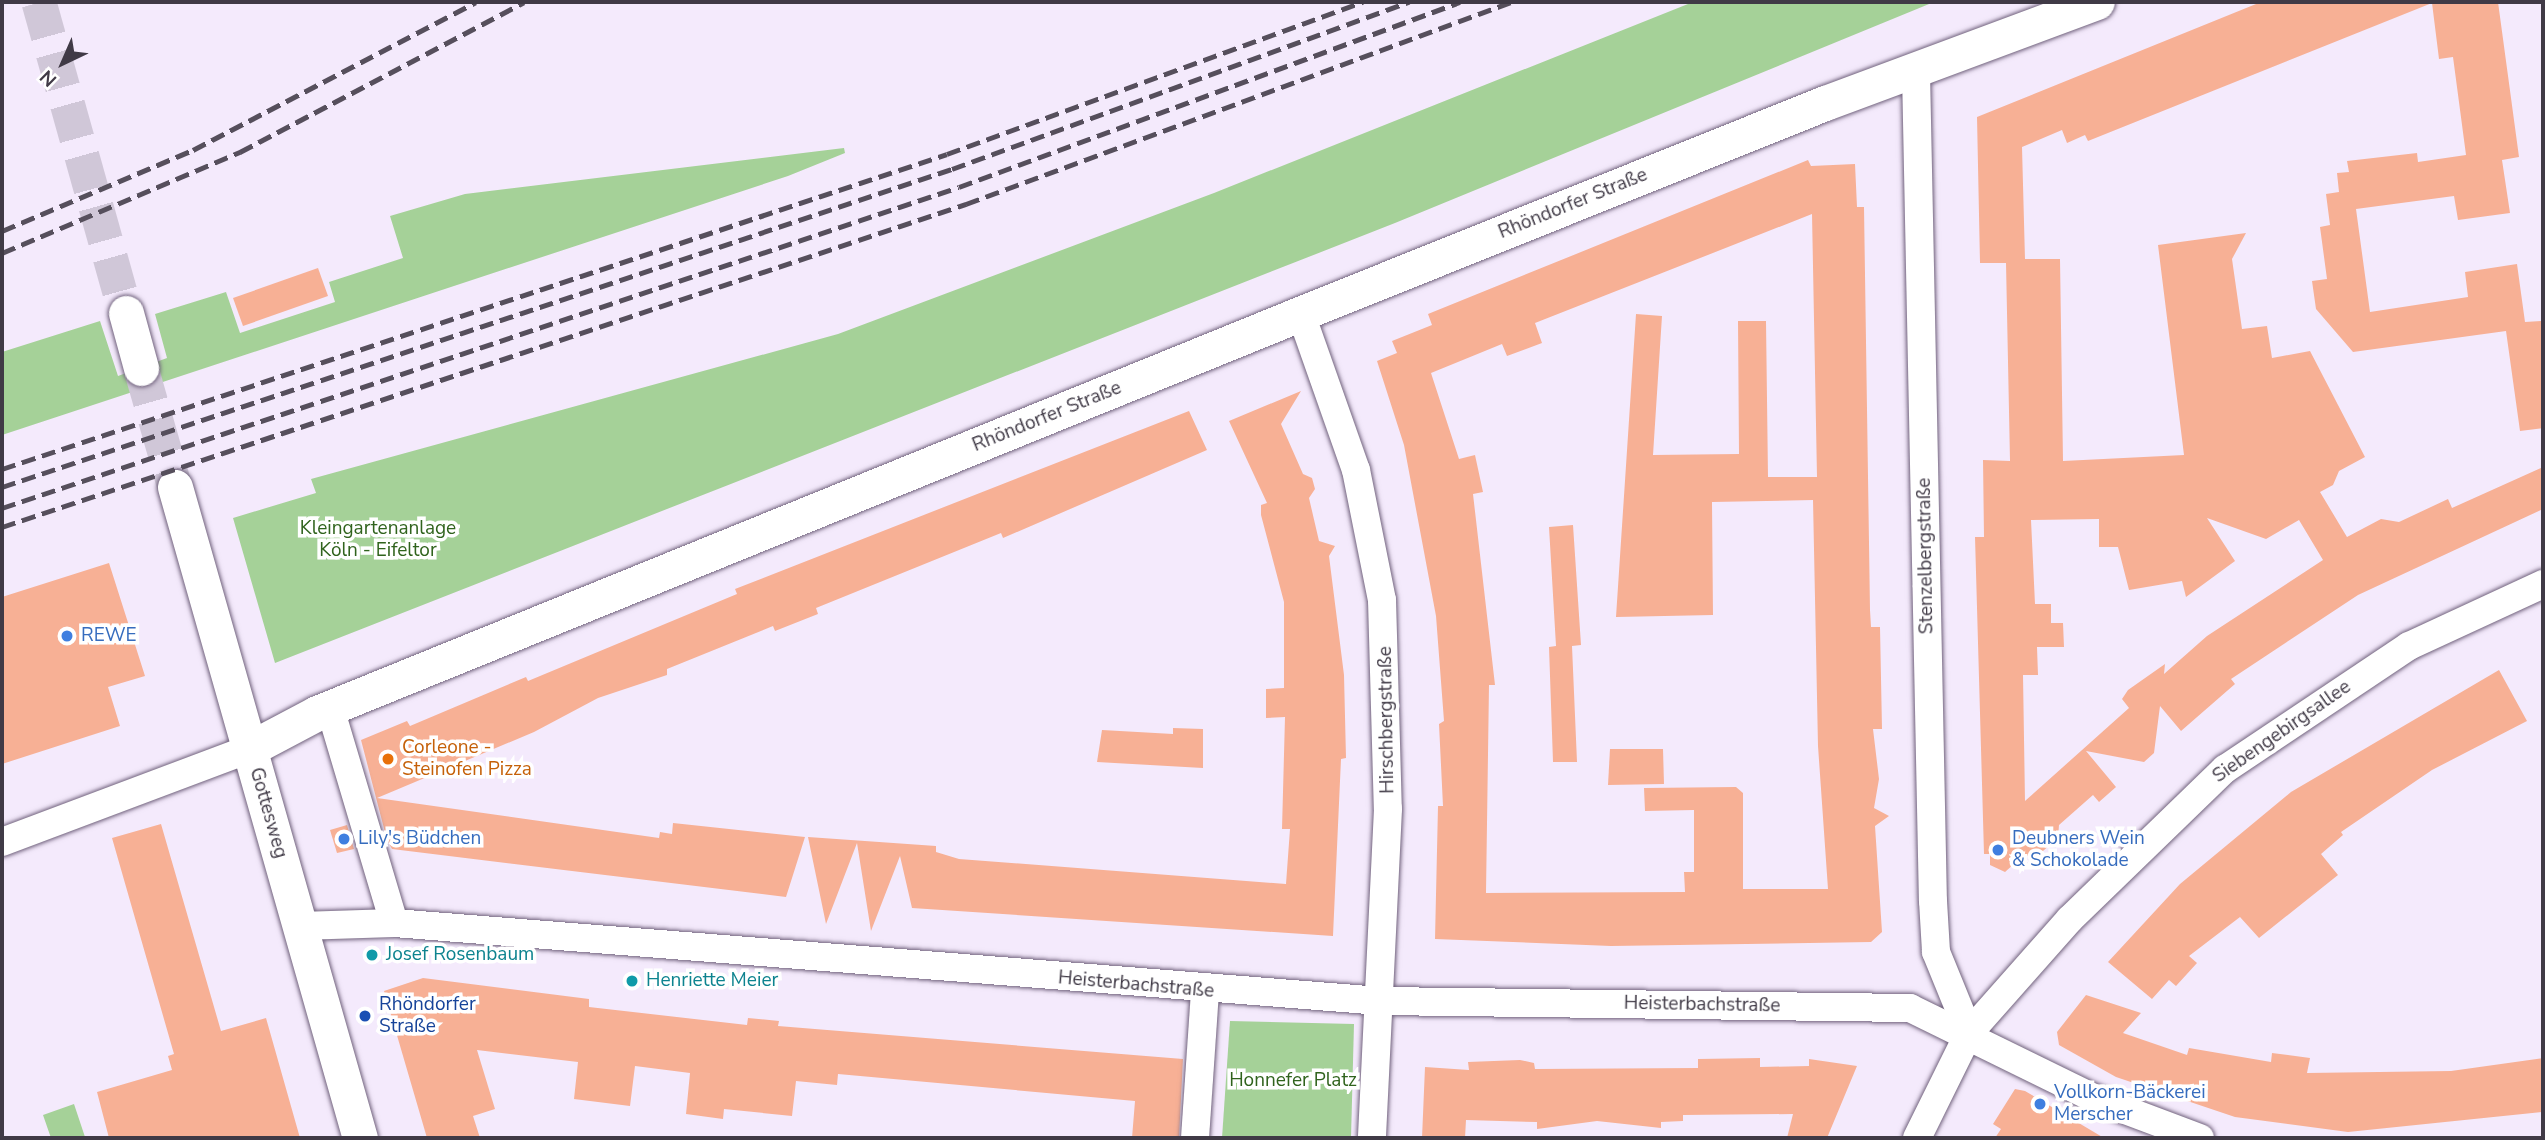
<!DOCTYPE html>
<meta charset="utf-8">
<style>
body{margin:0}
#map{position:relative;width:2545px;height:1140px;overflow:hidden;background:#f4eafc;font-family:"Nunito Sans",sans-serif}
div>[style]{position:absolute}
.green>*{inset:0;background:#a5d198}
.building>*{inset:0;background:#f7b095}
.tertiary-tunnel>*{height:35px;margin-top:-17.5px;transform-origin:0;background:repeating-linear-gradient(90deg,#d0c7d8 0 35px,transparent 0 53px)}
.roads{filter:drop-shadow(0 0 2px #71627d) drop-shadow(0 0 2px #71627d)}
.minor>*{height:28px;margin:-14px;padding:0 14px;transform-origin:14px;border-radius:14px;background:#fff}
.tertiary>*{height:35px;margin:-17.5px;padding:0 17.5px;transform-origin:17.5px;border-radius:17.5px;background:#fff}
.rail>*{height:5px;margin-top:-2.5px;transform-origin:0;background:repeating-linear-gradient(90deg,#564f5c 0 14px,transparent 0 21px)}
.dots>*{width:19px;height:19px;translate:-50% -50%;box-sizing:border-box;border:4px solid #fff;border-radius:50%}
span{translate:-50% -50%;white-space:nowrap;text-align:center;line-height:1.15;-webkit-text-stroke:7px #fff;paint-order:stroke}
.street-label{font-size:19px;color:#403a46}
.park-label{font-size:19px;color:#30631d}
.shop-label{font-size:19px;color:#366cbe}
.left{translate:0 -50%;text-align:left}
.food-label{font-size:19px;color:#c56008}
.culture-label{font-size:19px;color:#0d838f}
.transit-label{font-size:19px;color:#164399}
.frame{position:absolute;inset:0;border:4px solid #403a46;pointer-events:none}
.north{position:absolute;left:28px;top:28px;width:70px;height:70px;-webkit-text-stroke:5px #fff;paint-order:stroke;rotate:224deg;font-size:19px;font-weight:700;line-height:28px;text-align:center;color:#403a46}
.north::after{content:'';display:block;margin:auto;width:24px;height:32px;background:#403a46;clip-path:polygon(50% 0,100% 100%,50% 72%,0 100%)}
</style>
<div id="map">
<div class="green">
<div style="clip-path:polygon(1693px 2px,1934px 2px,1395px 223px,275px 663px,233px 518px,316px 493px,311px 479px,838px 334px,1214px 193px)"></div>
<div style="clip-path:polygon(844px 148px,845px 153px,788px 176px,2px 435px,2px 352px,100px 321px,118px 376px,167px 358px,155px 314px,226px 292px,240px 333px,335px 302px,329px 282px,403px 258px,390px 216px,465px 194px)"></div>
<div style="clip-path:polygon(1230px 1021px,1354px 1024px,1351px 1138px,1222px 1138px)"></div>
<div style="clip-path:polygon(74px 1104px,85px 1137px,51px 1138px,43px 1115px)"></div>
</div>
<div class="building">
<div style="clip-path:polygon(evenodd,2261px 2px,2498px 2px,2519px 157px,2502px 160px,2510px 213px,2458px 220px,2454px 196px,2356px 209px,2370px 312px,2468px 297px,2465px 272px,2517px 264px,2525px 322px,2541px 321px,2543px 428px,2520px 431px,2506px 331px,2353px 352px,2316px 309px,2312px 281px,2327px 279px,2320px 227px,2330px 225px,2326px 194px,2339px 192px,2337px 173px,2349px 172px,2347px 161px,2417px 153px,2418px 162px,2466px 155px,2453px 57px,2439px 59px,2432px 3px,2088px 141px,2085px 135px,2067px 143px,2062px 130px,2022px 147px,2025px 259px,2060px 259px,2063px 461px,2184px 455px,2158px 245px,2246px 233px,2232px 259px,2242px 329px,2267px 326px,2272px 358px,2310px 351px,2365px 457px,2339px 471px,2333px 485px,2320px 492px,2347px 537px,2381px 519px,2399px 522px,2448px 499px,2452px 508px,2543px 467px,2543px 509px,2358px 595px,2231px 679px,2235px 684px,2181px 731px,2160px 706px,2154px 753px,2144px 762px,2086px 751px,2116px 787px,2099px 802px,2093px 795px,2059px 825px,2058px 838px,2036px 857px,2024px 855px,2005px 872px,1990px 865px,1990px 854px,1984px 854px,1975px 537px,1984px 537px,1983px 460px,2010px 461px,2006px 263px,1980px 263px,1977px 117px,2261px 2px,2207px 518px,2266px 539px,2299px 520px,2323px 560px,2207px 636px,2164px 674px,2165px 664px,2128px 690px,2122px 699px,2129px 708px,2025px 801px,2023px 675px,2038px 675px,2037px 647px,2064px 647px,2063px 623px,2051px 623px,2051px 604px,2035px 604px,2031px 520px,2099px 519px,2099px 547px,2118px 547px,2129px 590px,2182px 581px,2186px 597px,2235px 561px,2207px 518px)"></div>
<div style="clip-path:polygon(evenodd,1808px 160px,1811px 166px,1855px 164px,1857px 207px,1864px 207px,1870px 610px,1871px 627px,1880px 627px,1882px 729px,1873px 729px,1879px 779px,1874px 808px,1889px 816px,1875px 826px,1882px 932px,1871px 942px,1611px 946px,1435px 939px,1438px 806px,1443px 806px,1439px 724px,1444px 721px,1436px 616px,1404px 445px,1377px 361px,1397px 353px,1392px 341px,1432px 325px,1428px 314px,1808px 160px,1812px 214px,1817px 477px,1768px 477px,1766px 321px,1738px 321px,1739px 454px,1653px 455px,1662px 316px,1636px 314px,1616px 617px,1713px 615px,1712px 502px,1813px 500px,1818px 746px,1828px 889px,1743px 889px,1743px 793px,1736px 787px,1644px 788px,1645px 811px,1694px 810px,1694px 872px,1684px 872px,1685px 892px,1486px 893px,1489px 685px,1495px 685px,1473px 494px,1483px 492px,1475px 455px,1459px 459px,1431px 373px,1502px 344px,1507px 356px,1542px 343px,1535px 323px,1812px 214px)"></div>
<div style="clip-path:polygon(318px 268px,328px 296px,243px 326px,233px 298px)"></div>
<div style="clip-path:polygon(1301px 391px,1281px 424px,1303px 474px,1312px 478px,1315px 489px,1309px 498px,1319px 541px,1335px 546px,1329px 556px,1344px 675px,1346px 758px,1341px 759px,1333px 936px,912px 908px,900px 856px,871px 931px,857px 843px,826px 924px,808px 837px,936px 846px,936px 852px,959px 859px,1286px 884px,1290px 829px,1282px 829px,1285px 717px,1266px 718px,1266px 689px,1284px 688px,1284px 602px,1261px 515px,1261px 505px,1267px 503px,1229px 421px)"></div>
<div style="clip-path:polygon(1189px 411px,1207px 450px,1003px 538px,1001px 533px,816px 608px,818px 614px,775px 631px,773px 626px,667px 669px,667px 675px,598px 698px,534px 732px,377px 798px,659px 838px,660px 832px,672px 834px,673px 823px,805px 837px,786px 897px,392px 849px,387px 840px,361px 740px,407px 721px,410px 726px,526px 677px,528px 681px,737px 594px,735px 589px)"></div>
<div style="clip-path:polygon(1573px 525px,1581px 645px,1572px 646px,1577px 762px,1553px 762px,1549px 647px,1556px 646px,1549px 527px)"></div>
<div style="clip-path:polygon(109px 563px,145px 676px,108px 687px,120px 726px,2px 764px,2px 597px)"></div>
<div style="clip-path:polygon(2499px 670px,2527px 721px,2432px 770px,2341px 832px,2343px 835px,2321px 854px,2338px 875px,2259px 938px,2240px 917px,2189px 956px,2197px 963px,2176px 986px,2169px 980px,2152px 999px,2108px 962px,2180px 884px,2291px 792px)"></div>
<div style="clip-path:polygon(1173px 728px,1203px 729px,1203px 768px,1097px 762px,1102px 730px,1173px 734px)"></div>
<div style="clip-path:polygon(1610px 749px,1663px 749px,1664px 784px,1608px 785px)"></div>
<div style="clip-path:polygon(161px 824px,221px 1031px,266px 1018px,300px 1138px,109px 1138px,97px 1092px,172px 1070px,168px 1056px,174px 1054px,112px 838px)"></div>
<div style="clip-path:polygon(347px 825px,354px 849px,337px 853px,330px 830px)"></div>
<div style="clip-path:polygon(423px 978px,589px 999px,589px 1007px,747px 1025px,748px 1018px,779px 1021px,778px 1026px,1183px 1059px,1179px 1138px,1132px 1138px,1135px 1101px,838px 1074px,837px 1085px,796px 1081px,792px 1116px,724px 1109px,723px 1119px,686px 1114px,690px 1073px,635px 1066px,630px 1106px,574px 1099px,578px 1062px,477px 1050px,495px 1109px,473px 1116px,480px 1138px,427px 1138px,384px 991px)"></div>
<div style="clip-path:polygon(2086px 995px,2141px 1013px,2123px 1033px,2187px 1055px,2189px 1048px,2271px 1062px,2272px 1053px,2310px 1058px,2307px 1073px,2451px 1071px,2543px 1058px,2543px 1112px,2348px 1132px,2235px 1117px,2116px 1077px,2059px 1045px,2057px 1032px)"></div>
<div style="clip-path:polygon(1760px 1058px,1760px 1067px,1809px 1066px,1809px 1059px,1857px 1066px,1827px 1138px,1787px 1138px,1793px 1114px,1683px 1115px,1683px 1121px,1661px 1122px,1661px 1128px,1597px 1121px,1537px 1129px,1537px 1122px,1466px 1120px,1465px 1138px,1422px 1138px,1425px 1067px,1469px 1070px,1468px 1062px,1520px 1060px,1534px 1063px,1535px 1069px,1698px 1068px,1698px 1059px)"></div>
<div style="clip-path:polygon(2015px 1089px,2025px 1091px,2104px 1138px,1995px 1138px,2001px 1129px,1993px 1124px)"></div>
</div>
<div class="tertiary-tunnel">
<div style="left:39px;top:2px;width:323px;rotate:74.4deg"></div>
<div style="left:141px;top:368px;width:124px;rotate:74.1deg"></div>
</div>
<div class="roads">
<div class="minor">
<div style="left:1916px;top:72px;width:829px;rotate:88.83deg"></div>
<div style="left:1933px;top:901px;width:51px;rotate:86.6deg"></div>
<div style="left:1936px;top:952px;width:87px;rotate:67.8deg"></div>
<div style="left:1301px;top:314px;width:165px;rotate:70.6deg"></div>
<div style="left:1356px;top:470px;width:133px;rotate:78.7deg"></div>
<div style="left:1382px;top:600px;width:209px;rotate:88.4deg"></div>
<div style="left:1388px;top:809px;width:329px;rotate:92.8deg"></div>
<div style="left:330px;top:708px;width:224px;rotate:73.4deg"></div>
<div style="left:2px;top:842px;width:264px;rotate:-20.6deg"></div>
<div style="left:300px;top:926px;width:94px;rotate:-1.8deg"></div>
<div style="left:394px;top:923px;width:990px;rotate:4.52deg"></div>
<div style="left:1381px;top:1001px;width:529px;rotate:0.76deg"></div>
<div style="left:1910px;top:1008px;width:207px;rotate:26.1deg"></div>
<div style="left:2096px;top:1099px;width:111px;rotate:20.6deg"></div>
<div style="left:1195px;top:1138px;width:147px;rotate:-86.1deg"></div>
<div style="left:1917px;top:1138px;width:117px;rotate:-63.7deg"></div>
<div style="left:1969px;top:1033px;width:152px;rotate:-48.5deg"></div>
<div style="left:2070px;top:919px;width:216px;rotate:-44.1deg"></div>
<div style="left:2225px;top:769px;width:221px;rotate:-33.8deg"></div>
<div style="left:2409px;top:646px;width:148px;rotate:-24.8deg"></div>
</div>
<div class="tertiary">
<div style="left:126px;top:313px;width:57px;rotate:74.7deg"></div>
<div style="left:175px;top:487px;width:677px;rotate:74.14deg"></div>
<div style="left:249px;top:749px;width:77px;rotate:-27.9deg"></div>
<div style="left:317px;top:713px;width:1052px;rotate:-22.1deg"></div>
<div style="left:1292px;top:317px;width:574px;rotate:-21.88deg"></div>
<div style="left:1825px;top:103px;width:290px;rotate:-20.4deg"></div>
</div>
</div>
<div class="rail">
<div style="left:2px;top:231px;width:207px;rotate:-23deg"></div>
<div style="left:193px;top:150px;width:319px;rotate:-27.6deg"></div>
<div style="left:2px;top:253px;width:259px;rotate:-23deg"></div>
<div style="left:240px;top:152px;width:321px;rotate:-27.8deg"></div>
<div style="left:2px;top:469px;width:996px;rotate:-18.43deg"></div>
<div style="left:947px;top:154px;width:443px;rotate:-20.1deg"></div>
<div style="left:2px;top:487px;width:1002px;rotate:-18.51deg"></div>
<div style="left:952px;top:169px;width:487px;rotate:-20.1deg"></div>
<div style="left:2px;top:508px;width:1009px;rotate:-18.54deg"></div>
<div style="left:959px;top:187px;width:534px;rotate:-20.27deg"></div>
<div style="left:2px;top:527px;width:1017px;rotate:-18.52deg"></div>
<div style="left:966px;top:204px;width:581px;rotate:-20.34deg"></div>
</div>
<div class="dots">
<div style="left:67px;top:636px;background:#3f7fe0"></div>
<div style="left:388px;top:759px;background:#e8710a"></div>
<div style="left:344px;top:839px;background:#3f7fe0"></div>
<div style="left:1998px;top:850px;background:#3f7fe0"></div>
<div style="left:372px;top:955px;background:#0f9aa8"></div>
<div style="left:632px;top:981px;background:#0f9aa8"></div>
<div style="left:365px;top:1016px;background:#1a4fb4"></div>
<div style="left:2040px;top:1104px;background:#3f7fe0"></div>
</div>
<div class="street-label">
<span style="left:1573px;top:204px;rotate:-22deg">Rhöndorfer Straße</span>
<span style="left:1047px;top:417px;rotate:-22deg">Rhöndorfer Straße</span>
<span style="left:1926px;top:556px;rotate:-91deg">Stenzelbergstraße</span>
<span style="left:1387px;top:720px;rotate:-91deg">Hirschbergstraße</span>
<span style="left:2282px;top:732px;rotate:-35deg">Siebengebirgsallee</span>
<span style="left:268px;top:813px;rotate:74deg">Gottesweg</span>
<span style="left:1136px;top:985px;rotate:5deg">Heisterbachstraße</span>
<span style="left:1702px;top:1005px;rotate:1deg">Heisterbachstraße</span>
</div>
<div class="park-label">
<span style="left:378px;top:540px">Kleingartenanlage<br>Köln - Eifeltor</span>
<span style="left:1293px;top:1081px">Honnefer Platz</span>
</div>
<div class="shop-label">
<span class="left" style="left:81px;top:636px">REWE</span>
<span class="left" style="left:358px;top:839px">Lily's Büdchen</span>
<span class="left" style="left:2012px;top:850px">Deubners Wein<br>&amp; Schokolade</span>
<span class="left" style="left:2054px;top:1104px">Vollkorn-Bäckerei<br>Merscher</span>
</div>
<div class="food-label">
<span class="left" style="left:402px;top:759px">Corleone -<br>Steinofen Pizza</span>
</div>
<div class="culture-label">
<span class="left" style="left:386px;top:955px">Josef Rosenbaum</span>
<span class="left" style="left:646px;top:981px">Henriette Meier</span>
</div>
<div class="transit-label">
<span class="left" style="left:379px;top:1016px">Rhöndorfer<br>Straße</span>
</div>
<div class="frame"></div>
<div class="north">N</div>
</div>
